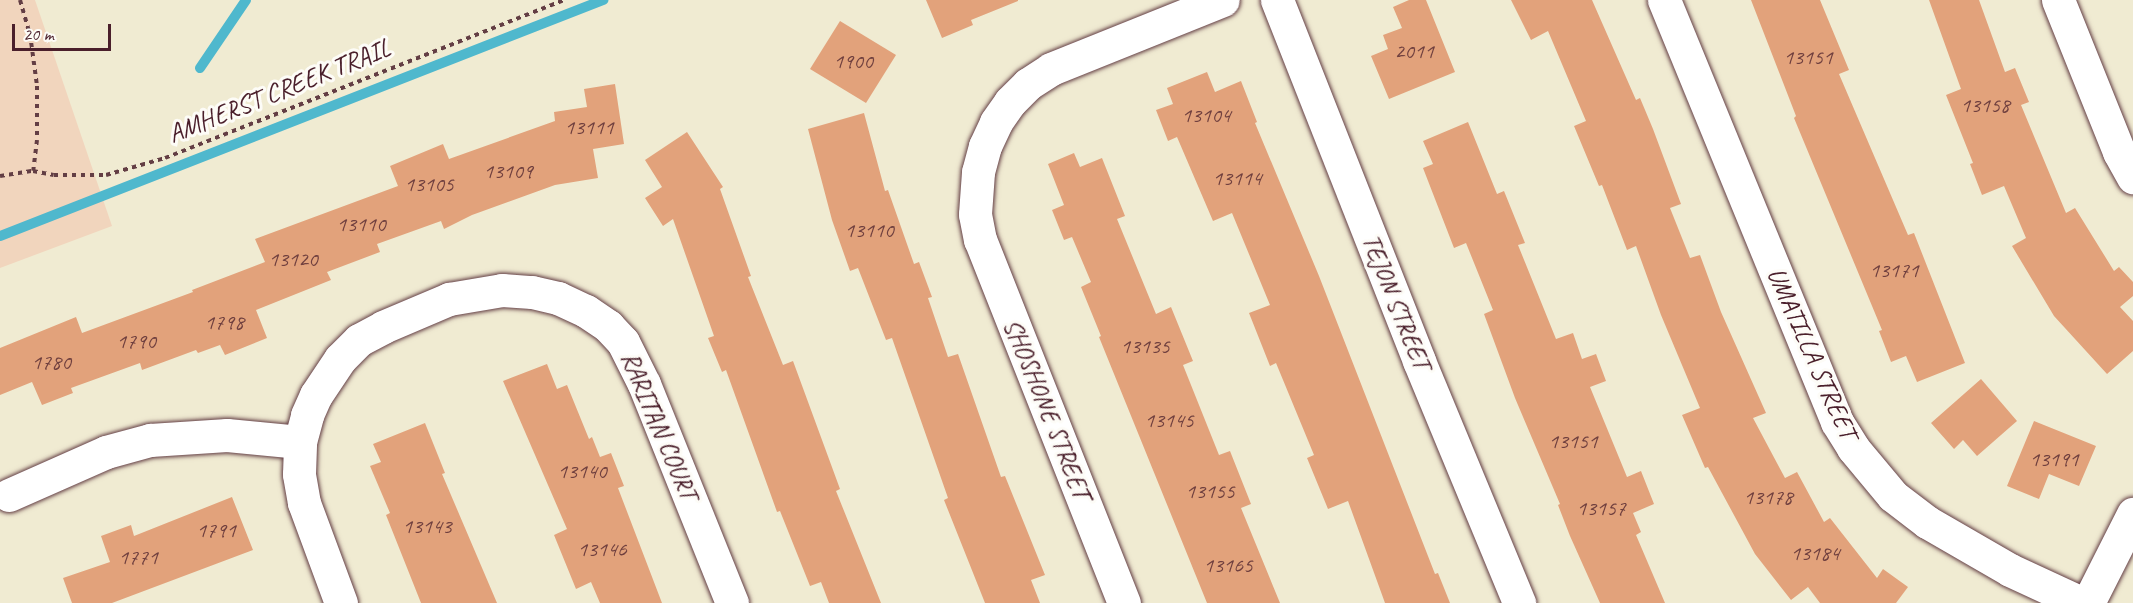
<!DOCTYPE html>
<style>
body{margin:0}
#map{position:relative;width:2133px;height:603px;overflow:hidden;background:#f0ebd2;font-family:Caveat,sans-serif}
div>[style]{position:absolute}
.built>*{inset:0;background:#f1d5bd}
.stream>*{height:10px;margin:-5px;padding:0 5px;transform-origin:5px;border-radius:5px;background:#4fb8cd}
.building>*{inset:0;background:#e2a27b}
.path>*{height:4px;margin-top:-2px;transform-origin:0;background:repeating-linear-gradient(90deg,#633e44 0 4.5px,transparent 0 9px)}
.roads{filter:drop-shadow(0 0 2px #633e44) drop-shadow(0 0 2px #633e44)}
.minor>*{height:33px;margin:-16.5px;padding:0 16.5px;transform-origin:16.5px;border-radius:16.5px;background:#fff}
.tertiary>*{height:33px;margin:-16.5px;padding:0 16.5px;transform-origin:16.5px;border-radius:16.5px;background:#fff}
span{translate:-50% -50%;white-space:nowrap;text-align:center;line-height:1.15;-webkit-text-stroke:6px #fdfcf7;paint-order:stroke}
.number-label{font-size:22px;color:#70403f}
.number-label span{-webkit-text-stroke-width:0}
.street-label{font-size:26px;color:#4a1f2b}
.scale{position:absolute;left:12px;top:24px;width:99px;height:27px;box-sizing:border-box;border:3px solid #4a1f2b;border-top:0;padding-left:8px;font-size:18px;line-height:21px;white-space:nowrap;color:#4a1f2b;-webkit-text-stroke:4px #fdfcf7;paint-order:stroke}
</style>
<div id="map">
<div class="built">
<div style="clip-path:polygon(0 0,35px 0,112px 226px,0 268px)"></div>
</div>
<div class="stream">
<div style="left:200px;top:68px;width:82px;rotate:-55.9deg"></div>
<div style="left:0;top:236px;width:648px;rotate:-21.37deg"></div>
</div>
<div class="building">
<div style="clip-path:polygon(926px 0,1018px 0,1018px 1px,971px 20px,973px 25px,942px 38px)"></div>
<div style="clip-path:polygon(1409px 0,1426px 0,1455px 72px,1389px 99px,1371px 56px,1388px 49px,1383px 35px,1402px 28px,1393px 7px)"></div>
<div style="clip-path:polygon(1511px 0,1592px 0,1636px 100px,1640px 98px,1653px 129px,1681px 204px,1670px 208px,1690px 258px,1700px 255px,1721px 312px,1766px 413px,1753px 418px,1785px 478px,1797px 472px,1824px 522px,1830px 518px,1877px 578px,1883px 569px,1908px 587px,1896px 603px,1820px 603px,1808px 587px,1791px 600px,1755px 554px,1708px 467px,1705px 468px,1682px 415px,1700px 408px,1661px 315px,1636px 246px,1627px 250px,1602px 185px,1599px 186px,1574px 126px,1586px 121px,1548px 31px,1531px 40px)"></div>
<div style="clip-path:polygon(1751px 0,1820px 0,1849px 70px,1839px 74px,1908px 235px,1914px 233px,1965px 363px,1917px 382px,1906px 356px,1891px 362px,1879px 331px,1882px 330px,1794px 118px,1796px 116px)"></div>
<div style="clip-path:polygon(1929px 0,1979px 0,2005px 72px,2015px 68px,2029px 102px,2021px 105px,2066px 213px,2075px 208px,2114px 271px,2119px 267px,2133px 282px,2133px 296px,2120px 307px,2133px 321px,2133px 351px,2107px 374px,2054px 316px,2012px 246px,2026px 238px,2004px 186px,1982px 195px,1970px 164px,1973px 163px,1946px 95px,1961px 89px)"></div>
<div style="clip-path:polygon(840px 21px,896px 55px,866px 103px,810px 69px)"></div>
<div style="clip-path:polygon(1207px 72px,1215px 92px,1241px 81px,1257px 122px,1255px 123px,1319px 276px,1435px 574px,1438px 573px,1450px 603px,1385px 603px,1348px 501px,1328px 509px,1307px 458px,1314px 455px,1276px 363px,1270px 366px,1249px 313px,1270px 305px,1232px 213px,1213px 221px,1177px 137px,1168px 141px,1156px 110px,1173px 104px,1167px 88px)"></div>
<div style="clip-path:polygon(615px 84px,624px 144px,593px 149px,598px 178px,555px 185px,472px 215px,444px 229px,441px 221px,377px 244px,380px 252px,327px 272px,331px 280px,256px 310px,267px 338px,225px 355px,220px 345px,198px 353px,196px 350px,142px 370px,140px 363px,71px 388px,73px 393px,42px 405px,32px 382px,0 395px,0 348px,76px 317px,82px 333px,193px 292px,192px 290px,265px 262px,255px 239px,398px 186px,390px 166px,443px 144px,449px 159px,555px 121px,554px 112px,587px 107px,584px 89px)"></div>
<div style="clip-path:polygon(864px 113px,885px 191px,888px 190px,914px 264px,919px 262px,932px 297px,928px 298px,948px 357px,958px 354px,1001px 477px,1005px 476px,1045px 575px,1031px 580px,1040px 603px,985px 603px,944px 500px,948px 498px,892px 338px,886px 340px,858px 268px,850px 271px,832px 220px,808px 129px)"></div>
<div style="clip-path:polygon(1468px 122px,1497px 194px,1504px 191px,1525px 243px,1518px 245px,1556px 339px,1573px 333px,1582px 359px,1596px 354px,1606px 381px,1590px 387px,1627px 477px,1641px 471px,1654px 504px,1633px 513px,1641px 532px,1636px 535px,1665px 603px,1600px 603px,1570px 536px,1558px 505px,1560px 504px,1515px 398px,1484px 314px,1493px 310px,1466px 243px,1454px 248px,1423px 168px,1433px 164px,1423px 141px)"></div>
<div style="clip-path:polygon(687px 132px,723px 187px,720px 189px,751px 276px,748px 277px,783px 365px,793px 361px,840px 489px,836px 491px,881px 603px,829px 603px,821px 582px,810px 586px,780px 511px,777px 512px,726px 370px,722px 372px,708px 338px,714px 336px,673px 219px,663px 226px,645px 198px,662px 187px,645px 160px)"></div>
<div style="clip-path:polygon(1074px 153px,1080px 167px,1102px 158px,1125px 216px,1117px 219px,1156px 314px,1171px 307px,1193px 361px,1183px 365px,1219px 455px,1230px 451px,1251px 504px,1241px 508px,1280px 603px,1207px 603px,1099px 337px,1101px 336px,1081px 287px,1091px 282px,1072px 237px,1064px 240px,1052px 210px,1064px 205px,1048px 164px)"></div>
<div style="clip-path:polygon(547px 364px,557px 389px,567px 385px,589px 439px,592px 437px,600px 457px,611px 453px,624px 486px,618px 488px,662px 603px,600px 603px,591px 582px,576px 589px,554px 535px,567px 529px,503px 381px)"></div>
<div style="clip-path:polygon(1981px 379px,2017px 421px,1977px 456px,1963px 440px,1954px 449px,1931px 423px)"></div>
<div style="clip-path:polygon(2034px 421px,2096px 446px,2079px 486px,2049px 474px,2039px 499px,2007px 486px)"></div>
<div style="clip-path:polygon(425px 423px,445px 473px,442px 474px,497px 603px,421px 603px,386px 515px,390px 513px,370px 466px,381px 462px,373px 444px)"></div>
<div style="clip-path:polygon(232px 497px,253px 550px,112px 603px,72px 603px,63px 578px,110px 562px,101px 536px,131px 525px,134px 536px)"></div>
</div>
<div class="path">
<div style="left:20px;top:0;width:35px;rotate:74deg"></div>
<div style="left:30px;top:34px;width:52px;rotate:82.3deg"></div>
<div style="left:37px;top:86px;width:54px;rotate:90deg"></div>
<div style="left:37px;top:140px;width:31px;rotate:97deg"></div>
<div style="left:0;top:176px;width:33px;rotate:-9deg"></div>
<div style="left:33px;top:171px;width:21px;rotate:11deg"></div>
<div style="left:54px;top:175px;width:52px"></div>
<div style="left:106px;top:175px;width:61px;rotate:-16.1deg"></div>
<div style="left:165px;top:158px;width:429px;rotate:-21.6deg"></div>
</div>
<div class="roads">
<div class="minor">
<div style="left:1277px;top:0;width:388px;rotate:68.5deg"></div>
<div style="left:1419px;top:361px;width:262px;rotate:67.5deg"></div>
<div style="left:1664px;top:0;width:456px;rotate:67.7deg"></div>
<div style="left:1837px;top:422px;width:31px;rotate:58deg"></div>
<div style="left:1853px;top:448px;width:62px;rotate:50.2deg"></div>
<div style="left:1893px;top:496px;width:43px;rotate:37.4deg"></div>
<div style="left:1927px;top:522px;width:96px;rotate:30deg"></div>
<div style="left:2010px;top:570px;width:78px;rotate:24.9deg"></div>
<div style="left:2058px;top:0;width:164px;rotate:68.1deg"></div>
<div style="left:2119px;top:152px;width:29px;rotate:61deg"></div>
<div style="left:9px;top:495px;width:106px;rotate:-23.9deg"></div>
<div style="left:106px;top:452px;width:46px;rotate:-15.3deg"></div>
<div style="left:150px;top:440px;width:77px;rotate:-3.7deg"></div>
<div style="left:227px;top:435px;width:73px;rotate:5.5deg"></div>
<div style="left:341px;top:603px;width:107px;rotate:-110.3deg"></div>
<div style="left:304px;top:503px;width:29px;rotate:-100deg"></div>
<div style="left:299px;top:474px;width:32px;rotate:-88deg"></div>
<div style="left:300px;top:442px;width:28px;rotate:-75deg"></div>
<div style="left:307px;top:415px;width:22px;rotate:-66deg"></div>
<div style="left:316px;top:395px;width:43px;rotate:-56.3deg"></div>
<div style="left:340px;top:359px;width:27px;rotate:-45deg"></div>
<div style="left:359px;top:340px;width:27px;rotate:-28deg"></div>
<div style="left:383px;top:327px;width:72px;rotate:-23deg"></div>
<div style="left:449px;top:299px;width:54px;rotate:-9.6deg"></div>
<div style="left:502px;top:290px;width:30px;rotate:4deg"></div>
<div style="left:532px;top:292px;width:27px;rotate:13deg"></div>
<div style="left:558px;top:298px;width:31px;rotate:25deg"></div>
<div style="left:586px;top:311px;width:27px;rotate:34deg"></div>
<div style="left:608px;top:326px;width:22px;rotate:47deg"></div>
<div style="left:623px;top:342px;width:47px;rotate:63.4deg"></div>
<div style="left:644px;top:384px;width:236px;rotate:68.1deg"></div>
<div style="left:1124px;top:603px;width:391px;rotate:-111.6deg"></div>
<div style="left:980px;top:240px;width:26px;rotate:-101deg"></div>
<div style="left:975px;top:214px;width:42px;rotate:-85.9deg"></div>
<div style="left:978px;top:172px;width:27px;rotate:-75deg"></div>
<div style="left:985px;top:146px;width:26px;rotate:-65deg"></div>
<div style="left:996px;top:122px;width:24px;rotate:-55deg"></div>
<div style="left:1010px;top:102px;width:25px;rotate:-45deg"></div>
<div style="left:1028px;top:84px;width:27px;rotate:-33deg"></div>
<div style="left:1051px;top:69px;width:185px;rotate:-21.9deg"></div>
</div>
<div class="tertiary">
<div style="left:2088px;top:603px;width:100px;rotate:-63.2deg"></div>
</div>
</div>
<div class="number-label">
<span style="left:1414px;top:52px">2011</span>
<span style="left:1808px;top:58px">13151</span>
<span style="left:853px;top:62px">1900</span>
<span style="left:1985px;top:106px">13158</span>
<span style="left:1206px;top:116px">13104</span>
<span style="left:589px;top:128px">13111</span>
<span style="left:508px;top:172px">13109</span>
<span style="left:1237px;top:179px">13114</span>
<span style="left:429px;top:185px">13105</span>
<span style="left:361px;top:225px">13110</span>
<span style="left:869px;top:231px">13110</span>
<span style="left:293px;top:260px">13120</span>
<span style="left:1894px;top:271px">13171</span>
<span style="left:224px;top:323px">1798</span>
<span style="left:136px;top:342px">1790</span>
<span style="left:1145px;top:347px">13135</span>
<span style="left:51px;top:363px">1780</span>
<span style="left:1169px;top:421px">13145</span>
<span style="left:1573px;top:442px">13151</span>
<span style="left:2054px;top:460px">13191</span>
<span style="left:582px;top:472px">13140</span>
<span style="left:1210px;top:492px">13155</span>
<span style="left:1768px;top:498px">13178</span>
<span style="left:1601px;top:509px">13157</span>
<span style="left:427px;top:527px">13143</span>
<span style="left:216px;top:531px">1791</span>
<span style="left:602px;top:550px">13146</span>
<span style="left:1815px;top:554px">13184</span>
<span style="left:138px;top:558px">1771</span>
<span style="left:1228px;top:566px">13165</span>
</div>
<div class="street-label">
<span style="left:279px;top:91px;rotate:-22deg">AMHERST CREEK TRAIL</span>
<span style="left:1396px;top:302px;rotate:68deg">TEJON STREET</span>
<span style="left:1812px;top:353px;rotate:66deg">UMATILLA STREET</span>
<span style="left:1047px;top:409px;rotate:68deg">SHOSHONE STREET</span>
<span style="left:659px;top:426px;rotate:67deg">RARITAN COURT</span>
</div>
<div class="scale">20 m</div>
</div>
